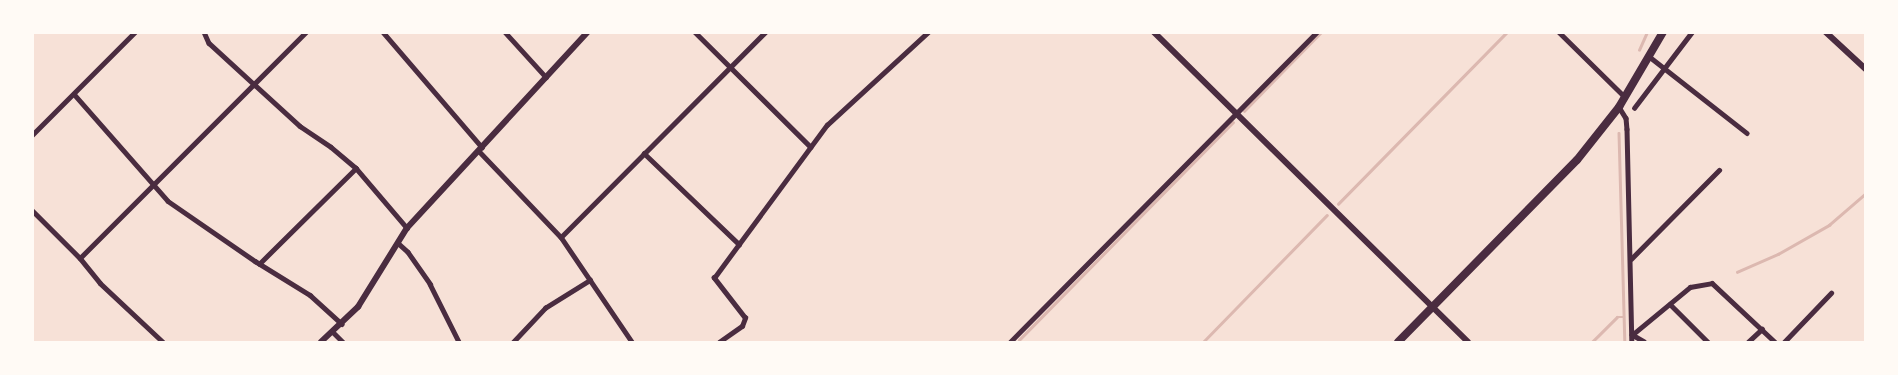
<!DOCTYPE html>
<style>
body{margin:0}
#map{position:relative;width:1898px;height:375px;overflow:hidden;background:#f7e1d7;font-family:"DM Sans",sans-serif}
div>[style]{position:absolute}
.stream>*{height:2.5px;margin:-1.25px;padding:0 1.25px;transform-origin:1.25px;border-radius:1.25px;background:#dcb8b0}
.minor>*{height:4.5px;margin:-2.25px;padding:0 2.25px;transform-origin:2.25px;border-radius:2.25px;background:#4a2c40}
.tertiary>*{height:5.5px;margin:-2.75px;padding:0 2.75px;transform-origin:2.75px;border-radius:2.75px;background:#4a2c40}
.trunk>*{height:8px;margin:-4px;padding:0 4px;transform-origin:4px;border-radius:4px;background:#4a2c40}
span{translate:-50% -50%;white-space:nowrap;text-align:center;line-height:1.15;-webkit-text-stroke:4px #fffaf5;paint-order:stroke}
.frame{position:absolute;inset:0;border:34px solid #fffaf5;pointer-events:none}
</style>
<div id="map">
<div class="stream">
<div style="left:1639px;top:50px;width:20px;rotate:-66deg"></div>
<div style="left:1244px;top:111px;width:110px;rotate:-45.7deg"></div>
<div style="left:1619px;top:133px;width:209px;rotate:88.4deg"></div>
<div style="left:1338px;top:204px;width:241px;rotate:-45.5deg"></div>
<div style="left:1737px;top:272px;width:45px;rotate:-23.7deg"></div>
<div style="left:1778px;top:254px;width:59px;rotate:-29.6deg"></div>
<div style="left:1829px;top:225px;width:49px;rotate:-40.9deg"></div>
<div style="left:1019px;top:340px;width:305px;rotate:-45.5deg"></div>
<div style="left:1203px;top:342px;width:177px;rotate:-45.7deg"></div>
<div style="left:1592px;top:342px;width:35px;rotate:-45deg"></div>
<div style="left:1617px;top:317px;width:7px"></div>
</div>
<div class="minor">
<div style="left:204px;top:32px;width:12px;rotate:66deg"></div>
<div style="left:209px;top:43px;width:123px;rotate:42.4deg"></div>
<div style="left:300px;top:126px;width:37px;rotate:34deg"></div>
<div style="left:331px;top:147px;width:33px;rotate:40deg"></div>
<div style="left:356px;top:168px;width:79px;rotate:49.6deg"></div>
<div style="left:383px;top:32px;width:152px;rotate:49.3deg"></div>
<div style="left:505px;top:32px;width:61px;rotate:47.7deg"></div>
<div style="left:695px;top:32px;width:163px;rotate:44.8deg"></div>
<div style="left:1559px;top:32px;width:93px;rotate:44.6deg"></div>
<div style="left:1650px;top:57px;width:123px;rotate:38.1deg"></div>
<div style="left:74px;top:94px;width:142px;rotate:48.7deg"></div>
<div style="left:168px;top:201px;width:106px;rotate:34.6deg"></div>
<div style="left:255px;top:261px;width:65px;rotate:31.7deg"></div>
<div style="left:310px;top:295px;width:43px;rotate:42.2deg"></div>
<div style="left:1619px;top:107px;width:13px;rotate:58deg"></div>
<div style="left:1626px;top:118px;width:11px;rotate:85deg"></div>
<div style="left:1627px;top:129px;width:213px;rotate:88.7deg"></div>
<div style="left:1634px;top:108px;width:96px;rotate:-52.7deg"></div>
<div style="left:32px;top:135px;width:146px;rotate:-45deg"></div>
<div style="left:479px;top:151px;width:119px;rotate:46.4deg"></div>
<div style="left:561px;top:237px;width:127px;rotate:55.9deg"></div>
<div style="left:644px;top:153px;width:132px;rotate:43.8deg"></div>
<div style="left:32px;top:210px;width:68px;rotate:45deg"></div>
<div style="left:80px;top:258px;width:32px;rotate:51deg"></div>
<div style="left:100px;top:283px;width:86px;rotate:43.1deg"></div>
<div style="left:561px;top:237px;width:289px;rotate:-45.1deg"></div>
<div style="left:398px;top:243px;width:13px;rotate:42deg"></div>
<div style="left:408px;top:252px;width:39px;rotate:55deg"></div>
<div style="left:430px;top:284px;width:65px;rotate:63.4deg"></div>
<div style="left:80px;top:258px;width:320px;rotate:-45deg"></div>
<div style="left:1631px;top:259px;width:125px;rotate:-45.3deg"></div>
<div style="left:259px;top:264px;width:136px;rotate:-44.7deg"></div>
<div style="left:1670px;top:304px;width:54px;rotate:45deg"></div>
<div style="left:333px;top:332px;width:14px;rotate:45deg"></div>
<div style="left:513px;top:342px;width:47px;rotate:-46.7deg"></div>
<div style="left:545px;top:308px;width:53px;rotate:-31.9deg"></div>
<div style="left:719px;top:342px;width:28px;rotate:-35deg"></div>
<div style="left:742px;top:326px;width:9px;rotate:-69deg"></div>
<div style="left:745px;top:318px;width:51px;rotate:-127.8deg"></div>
<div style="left:714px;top:278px;width:190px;rotate:-53.6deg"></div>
<div style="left:827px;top:125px;width:137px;rotate:-42.6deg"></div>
<div style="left:1010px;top:342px;width:436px;rotate:-45.3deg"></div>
<div style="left:1644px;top:342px;width:14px;rotate:-150deg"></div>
<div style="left:1632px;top:335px;width:75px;rotate:-39.6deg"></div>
<div style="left:1690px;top:287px;width:22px;rotate:-10deg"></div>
<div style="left:1712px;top:283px;width:86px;rotate:43.1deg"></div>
<div style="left:1748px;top:342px;width:19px;rotate:-43deg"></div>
<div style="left:1784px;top:342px;width:68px;rotate:-46.2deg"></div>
</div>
<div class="tertiary">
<div style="left:1154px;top:32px;width:441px;rotate:44.6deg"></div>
<div style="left:1826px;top:32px;width:54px;rotate:42.8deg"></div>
<div style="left:321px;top:342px;width:51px;rotate:-43.4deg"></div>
<div style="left:358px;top:307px;width:93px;rotate:-58.2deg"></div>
<div style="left:407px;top:228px;width:267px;rotate:-47.3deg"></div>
</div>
<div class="trunk">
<div style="left:1398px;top:342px;width:255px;rotate:-45.5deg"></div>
<div style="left:1577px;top:160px;width:68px;rotate:-51.6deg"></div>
<div style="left:1619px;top:107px;width:87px;rotate:-59.6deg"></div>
</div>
<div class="frame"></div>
</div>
